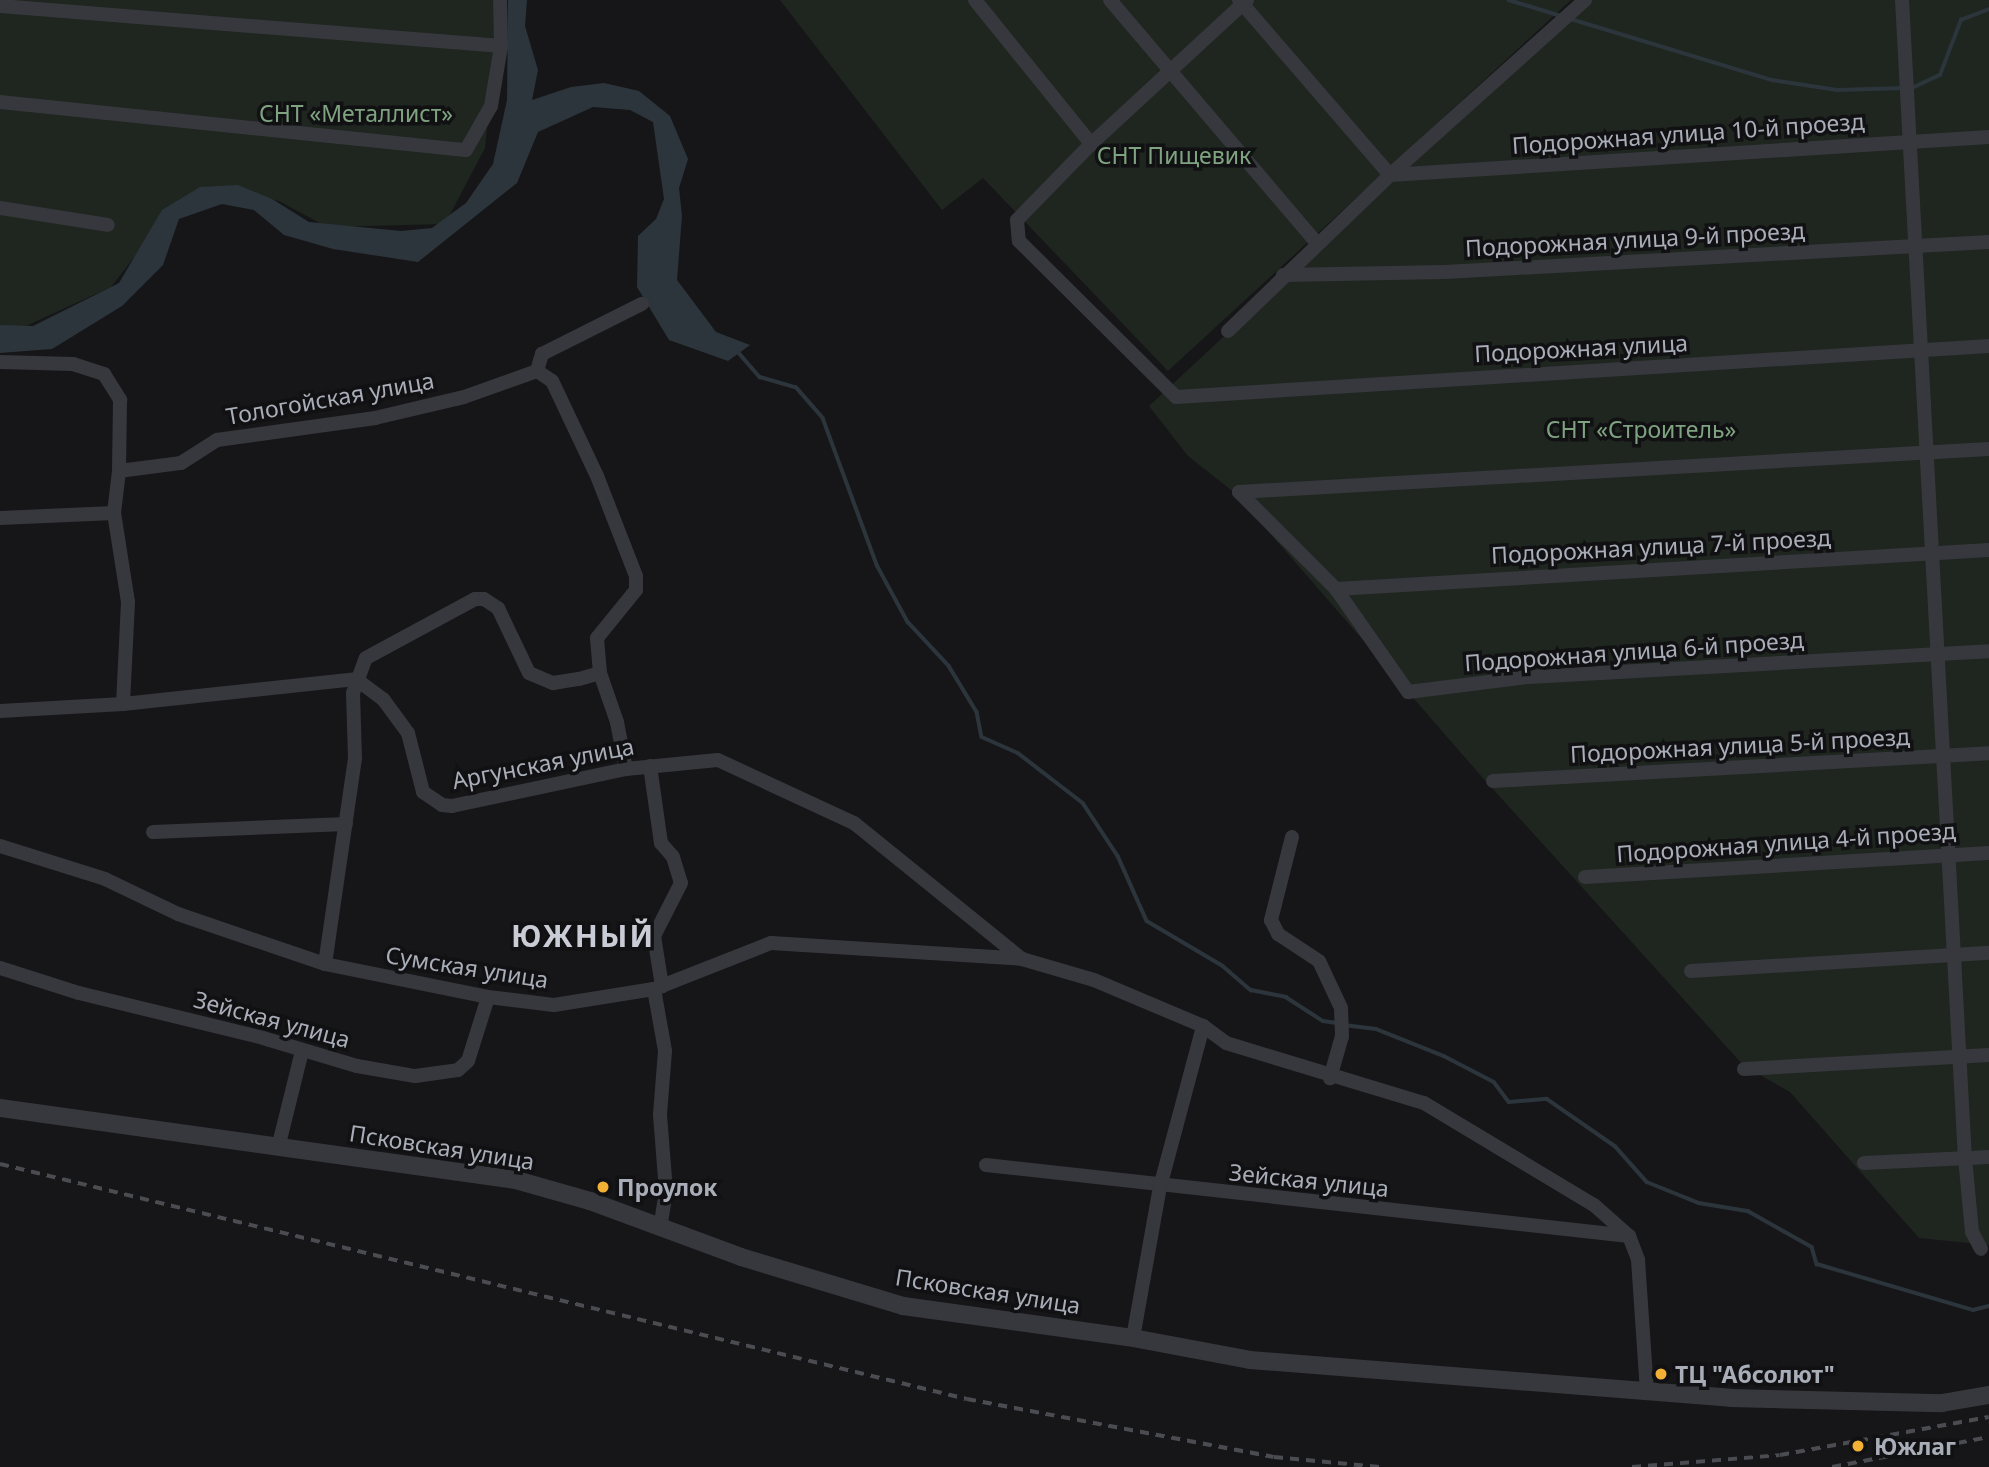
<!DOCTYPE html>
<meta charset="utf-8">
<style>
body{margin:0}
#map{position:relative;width:1989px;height:1467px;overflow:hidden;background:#161618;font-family:"Noto Sans",sans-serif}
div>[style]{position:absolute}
.green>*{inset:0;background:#1e261f}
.water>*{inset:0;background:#2c353c}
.stream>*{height:3.5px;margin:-1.75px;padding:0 1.75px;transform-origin:1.75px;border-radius:1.75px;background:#2c353c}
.minor>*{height:14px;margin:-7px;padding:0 7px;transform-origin:7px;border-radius:7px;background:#37383d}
.tertiary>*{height:18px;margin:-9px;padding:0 9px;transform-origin:9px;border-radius:9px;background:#37383d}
.rail>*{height:3.5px;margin-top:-1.75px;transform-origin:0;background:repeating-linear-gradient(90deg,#4a4c52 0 9px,transparent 0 16px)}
.dots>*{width:19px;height:19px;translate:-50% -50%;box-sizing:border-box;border:4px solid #111113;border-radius:50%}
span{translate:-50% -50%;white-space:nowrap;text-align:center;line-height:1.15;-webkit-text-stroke:7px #111113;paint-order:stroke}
.park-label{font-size:23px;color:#7fa381}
.street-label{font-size:23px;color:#a8adb8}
.poi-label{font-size:23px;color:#a8adb8;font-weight:700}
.left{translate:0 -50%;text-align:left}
.district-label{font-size:30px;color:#c9ccd4;font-weight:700;letter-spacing:2px}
</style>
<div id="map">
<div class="green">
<div style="clip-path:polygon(0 0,499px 0,485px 148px,445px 224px,327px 227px,279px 201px,218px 189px,153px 233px,111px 287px,28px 325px,0 330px)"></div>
<div style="clip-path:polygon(780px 0,1571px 0,1168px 371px,983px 178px,942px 210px)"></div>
<div style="clip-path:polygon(1586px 0,1989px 0,1989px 1245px,1919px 1238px,1790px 1092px,1744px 1066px,1482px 777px,1235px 493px,1188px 456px,1149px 406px)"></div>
</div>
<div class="water">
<div style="clip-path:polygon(508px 0,527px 0,525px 26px,538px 70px,532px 100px,571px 87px,604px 83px,639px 91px,670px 116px,688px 159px,679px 188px,682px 216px,677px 280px,716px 332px,750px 345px,728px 361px,669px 340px,637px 287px,638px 236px,656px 219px,664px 199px,653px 122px,630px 110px,593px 107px,538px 132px,517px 183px,418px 262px,333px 249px,284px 235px,254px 210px,222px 204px,179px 219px,163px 265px,122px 306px,52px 349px,0 353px,0 325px,33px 326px,119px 283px,162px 210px,200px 187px,238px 185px,272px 199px,309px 222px,401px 231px,432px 228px,466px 203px,493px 164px,507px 100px)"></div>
</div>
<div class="stream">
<div style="left:1509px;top:0;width:54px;rotate:17.1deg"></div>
<div style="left:1571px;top:19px;width:210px;rotate:16.9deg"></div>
<div style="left:1772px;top:80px;width:66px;rotate:8.7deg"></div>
<div style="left:1837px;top:90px;width:67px;rotate:-1.7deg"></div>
<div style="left:1912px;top:88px;width:31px;rotate:-25deg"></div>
<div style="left:1940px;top:75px;width:59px;rotate:-69.1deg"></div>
<div style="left:1961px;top:20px;width:30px;rotate:-21deg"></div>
<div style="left:739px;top:353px;width:32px;rotate:49deg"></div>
<div style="left:760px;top:377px;width:37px;rotate:16deg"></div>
<div style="left:796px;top:387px;width:41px;rotate:48.9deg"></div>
<div style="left:823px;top:418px;width:157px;rotate:69.8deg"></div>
<div style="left:877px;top:565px;width:65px;rotate:61.5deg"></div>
<div style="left:908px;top:622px;width:60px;rotate:47deg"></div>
<div style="left:949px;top:666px;width:54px;rotate:58.7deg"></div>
<div style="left:977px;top:712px;width:25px;rotate:79deg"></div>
<div style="left:982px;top:737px;width:39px;rotate:24deg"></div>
<div style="left:1018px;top:753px;width:82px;rotate:37.6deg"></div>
<div style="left:1083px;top:803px;width:64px;rotate:56.6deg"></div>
<div style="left:1118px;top:856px;width:71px;rotate:66deg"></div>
<div style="left:1147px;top:921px;width:88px;rotate:30.6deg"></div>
<div style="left:1223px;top:966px;width:37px;rotate:41deg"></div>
<div style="left:1251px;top:990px;width:36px;rotate:11deg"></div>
<div style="left:1286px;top:997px;width:44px;rotate:33deg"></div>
<div style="left:1323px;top:1021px;width:14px;rotate:8deg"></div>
<div style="left:1344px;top:1025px;width:32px;rotate:7deg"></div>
<div style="left:1376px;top:1029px;width:73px;rotate:21.7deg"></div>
<div style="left:1444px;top:1056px;width:56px;rotate:27.5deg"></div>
<div style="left:1494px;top:1082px;width:25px;rotate:53deg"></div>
<div style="left:1509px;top:1102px;width:38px;rotate:-5deg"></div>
<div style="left:1547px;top:1099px;width:83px;rotate:34.7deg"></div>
<div style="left:1615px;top:1146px;width:48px;rotate:48.4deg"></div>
<div style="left:1647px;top:1182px;width:56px;rotate:22deg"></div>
<div style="left:1699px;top:1203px;width:50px;rotate:9.3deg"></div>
<div style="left:1748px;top:1211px;width:73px;rotate:29.4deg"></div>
<div style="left:1812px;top:1247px;width:18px;rotate:74deg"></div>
<div style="left:1817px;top:1264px;width:163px;rotate:16.4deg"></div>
<div style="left:1973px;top:1310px;width:16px;rotate:-14deg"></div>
</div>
<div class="minor">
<div style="left:975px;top:0;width:185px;rotate:51.1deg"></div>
<div style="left:1110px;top:0;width:319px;rotate:49.6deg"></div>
<div style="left:1239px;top:0;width:231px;rotate:49.2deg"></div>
<div style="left:1390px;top:175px;width:600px;rotate:-3.63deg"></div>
<div style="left:1247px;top:0;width:212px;rotate:137.3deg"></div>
<div style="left:1091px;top:144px;width:106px;rotate:134.2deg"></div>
<div style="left:1017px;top:220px;width:21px;rotate:85deg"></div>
<div style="left:1019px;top:241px;width:221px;rotate:44.8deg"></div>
<div style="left:1176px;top:397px;width:815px;rotate:-3.59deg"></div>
<div style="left:1902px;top:0;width:1160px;rotate:86.89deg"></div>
<div style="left:1965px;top:1158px;width:74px;rotate:84.6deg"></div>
<div style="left:1972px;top:1232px;width:19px;rotate:62deg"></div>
<div style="left:0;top:6px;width:503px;rotate:4.56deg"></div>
<div style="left:0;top:102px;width:468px;rotate:5.9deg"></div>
<div style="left:466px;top:150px;width:51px;rotate:-60.4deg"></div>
<div style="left:491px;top:106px;width:61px;rotate:-80.5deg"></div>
<div style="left:501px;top:46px;width:46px;rotate:-91.2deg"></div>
<div style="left:0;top:208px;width:109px;rotate:8.9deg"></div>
<div style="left:1283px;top:275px;width:162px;rotate:-1.1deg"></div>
<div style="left:1445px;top:272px;width:545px;rotate:-3.16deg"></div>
<div style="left:1228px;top:331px;width:225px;rotate:-43.9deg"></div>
<div style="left:1390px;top:175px;width:262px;rotate:-41.9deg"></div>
<div style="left:0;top:362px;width:73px;rotate:1.6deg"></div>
<div style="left:73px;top:364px;width:33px;rotate:18deg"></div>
<div style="left:104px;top:374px;width:31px;rotate:58deg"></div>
<div style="left:120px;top:400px;width:71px;rotate:90.8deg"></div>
<div style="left:1239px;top:492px;width:137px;rotate:45deg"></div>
<div style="left:1336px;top:589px;width:126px;rotate:55deg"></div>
<div style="left:1408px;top:692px;width:122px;rotate:-7.1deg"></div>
<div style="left:1529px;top:677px;width:461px;rotate:-3.2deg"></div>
<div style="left:1239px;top:492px;width:751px;rotate:-3.28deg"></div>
<div style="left:0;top:518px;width:114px;rotate:-2.5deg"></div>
<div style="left:1336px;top:589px;width:654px;rotate:-3.42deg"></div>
<div style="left:600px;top:673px;width:52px;rotate:70.9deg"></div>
<div style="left:617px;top:722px;width:48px;rotate:79.2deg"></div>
<div style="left:123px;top:704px;width:102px;rotate:-87.2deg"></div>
<div style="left:128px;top:602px;width:90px;rotate:-98.9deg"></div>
<div style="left:114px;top:513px;width:42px;rotate:-83.2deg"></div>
<div style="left:119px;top:471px;width:63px;rotate:-7.4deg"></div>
<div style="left:181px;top:463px;width:43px;rotate:-32.6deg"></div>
<div style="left:217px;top:440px;width:160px;rotate:-7.9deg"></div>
<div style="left:375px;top:418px;width:91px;rotate:-13.3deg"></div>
<div style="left:464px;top:397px;width:77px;rotate:-19.6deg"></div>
<div style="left:537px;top:371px;width:18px;rotate:-74deg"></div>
<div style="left:542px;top:354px;width:112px;rotate:-26.6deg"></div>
<div style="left:0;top:711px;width:123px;rotate:-3.3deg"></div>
<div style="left:123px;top:704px;width:234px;rotate:-6.1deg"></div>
<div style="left:356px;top:679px;width:34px;rotate:37deg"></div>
<div style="left:383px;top:699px;width:42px;rotate:53.7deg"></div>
<div style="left:408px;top:733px;width:61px;rotate:75.7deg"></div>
<div style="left:423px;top:792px;width:23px;rotate:34deg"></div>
<div style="left:442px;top:805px;width:10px;rotate:6deg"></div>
<div style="left:452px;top:806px;width:178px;rotate:-12deg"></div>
<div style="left:626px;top:769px;width:92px;rotate:-5.6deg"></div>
<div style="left:718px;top:760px;width:150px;rotate:24.9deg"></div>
<div style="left:854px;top:823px;width:216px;rotate:39deg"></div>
<div style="left:650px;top:766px;width:78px;rotate:81.9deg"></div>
<div style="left:661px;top:843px;width:18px;rotate:49deg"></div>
<div style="left:673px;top:857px;width:27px;rotate:73deg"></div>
<div style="left:681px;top:883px;width:59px;rotate:117deg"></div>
<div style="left:654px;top:936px;width:51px;rotate:80.9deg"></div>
<div style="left:1493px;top:781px;width:497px;rotate:-3.2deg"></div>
<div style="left:153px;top:832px;width:193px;rotate:-2.4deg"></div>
<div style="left:1292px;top:837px;width:86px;rotate:104.2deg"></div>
<div style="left:1271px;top:920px;width:16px;rotate:63deg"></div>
<div style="left:1278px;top:934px;width:49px;rotate:33.4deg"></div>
<div style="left:1319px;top:961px;width:52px;rotate:64.9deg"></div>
<div style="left:1341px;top:1008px;width:28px;rotate:88deg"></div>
<div style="left:1342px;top:1036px;width:44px;rotate:105.9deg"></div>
<div style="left:0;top:846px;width:110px;rotate:17.4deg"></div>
<div style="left:105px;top:879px;width:81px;rotate:25.6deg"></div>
<div style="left:178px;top:914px;width:155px;rotate:18.8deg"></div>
<div style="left:325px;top:964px;width:166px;rotate:11.4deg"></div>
<div style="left:488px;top:997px;width:66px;rotate:6.9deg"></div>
<div style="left:554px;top:1005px;width:101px;rotate:-9.1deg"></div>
<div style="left:654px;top:989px;width:126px;rotate:-21.5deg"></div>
<div style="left:771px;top:943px;width:252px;rotate:3.6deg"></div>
<div style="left:1022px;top:959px;width:75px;rotate:16.3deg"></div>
<div style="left:1094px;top:980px;width:118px;rotate:22.9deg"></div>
<div style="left:1203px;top:1026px;width:29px;rotate:36deg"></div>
<div style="left:1226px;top:1043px;width:207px;rotate:16.9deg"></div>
<div style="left:1424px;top:1103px;width:198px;rotate:31deg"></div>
<div style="left:1594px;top:1205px;width:47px;rotate:41.5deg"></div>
<div style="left:1629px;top:1236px;width:26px;rotate:69deg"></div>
<div style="left:1638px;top:1260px;width:132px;rotate:86.1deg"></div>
<div style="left:1585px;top:877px;width:405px;rotate:-3.4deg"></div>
<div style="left:325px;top:964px;width:207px;rotate:-81.7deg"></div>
<div style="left:355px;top:759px;width:66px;rotate:-91.7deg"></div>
<div style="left:353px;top:693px;width:37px;rotate:-70deg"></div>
<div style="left:366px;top:658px;width:124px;rotate:-28.4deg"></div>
<div style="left:475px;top:599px;width:9px"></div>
<div style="left:484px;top:599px;width:17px;rotate:33deg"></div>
<div style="left:498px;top:608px;width:72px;rotate:64.5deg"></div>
<div style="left:529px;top:673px;width:26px;rotate:23deg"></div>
<div style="left:553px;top:683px;width:26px;rotate:-9deg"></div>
<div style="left:579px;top:679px;width:22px;rotate:-16deg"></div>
<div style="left:600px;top:673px;width:35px;rotate:-95deg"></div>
<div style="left:597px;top:638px;width:62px;rotate:-50.9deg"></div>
<div style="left:636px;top:590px;width:14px;rotate:-90deg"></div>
<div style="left:636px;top:576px;width:107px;rotate:-111.3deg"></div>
<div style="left:597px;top:476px;width:105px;rotate:-115.3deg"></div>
<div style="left:552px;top:381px;width:18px;rotate:-146deg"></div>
<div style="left:0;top:968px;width:83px;rotate:17.6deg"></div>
<div style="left:79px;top:993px;width:189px;rotate:13.7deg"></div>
<div style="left:263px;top:1038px;width:98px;rotate:16.6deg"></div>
<div style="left:357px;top:1066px;width:59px;rotate:9.8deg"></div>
<div style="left:415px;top:1076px;width:43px;rotate:-7.9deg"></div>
<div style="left:458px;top:1070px;width:13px;rotate:-42deg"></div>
<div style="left:468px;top:1061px;width:67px;rotate:-72.6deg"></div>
<div style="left:1691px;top:971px;width:299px;rotate:-3.5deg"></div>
<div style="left:654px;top:989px;width:63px;rotate:79.9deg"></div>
<div style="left:665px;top:1051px;width:64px;rotate:94.5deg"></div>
<div style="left:660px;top:1115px;width:76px;rotate:85.5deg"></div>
<div style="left:666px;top:1191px;width:36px;rotate:99deg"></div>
<div style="left:1744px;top:1069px;width:245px;rotate:-3.3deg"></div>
<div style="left:278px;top:1148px;width:100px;rotate:-76.1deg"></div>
<div style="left:1864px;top:1163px;width:125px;rotate:-2.7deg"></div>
<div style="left:986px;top:1165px;width:647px;rotate:6.3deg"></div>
<div style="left:1133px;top:1338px;width:153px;rotate:-79.9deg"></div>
<div style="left:1160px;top:1187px;width:167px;rotate:-75deg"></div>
</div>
<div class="tertiary">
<div style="left:0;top:1108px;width:521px;rotate:7.94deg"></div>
<div style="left:516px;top:1180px;width:77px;rotate:15.8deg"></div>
<div style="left:590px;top:1201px;width:161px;rotate:20.3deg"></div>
<div style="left:741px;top:1257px;width:169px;rotate:16.8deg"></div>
<div style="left:903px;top:1306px;width:232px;rotate:7.9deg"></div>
<div style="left:1133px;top:1338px;width:119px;rotate:10.6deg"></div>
<div style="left:1250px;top:1360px;width:482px;rotate:4.5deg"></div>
<div style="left:1731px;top:1398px;width:211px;rotate:1.4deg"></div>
<div style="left:1942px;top:1403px;width:48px;rotate:-9.7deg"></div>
</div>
<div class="rail">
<div style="left:0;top:1164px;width:995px;rotate:13.66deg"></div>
<div style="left:967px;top:1399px;width:312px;rotate:10.7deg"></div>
<div style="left:1274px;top:1457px;width:106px;rotate:5.4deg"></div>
<div style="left:1632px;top:1467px;width:148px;rotate:-4.6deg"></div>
<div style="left:1780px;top:1455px;width:212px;rotate:-10.3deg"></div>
<div style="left:1832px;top:1467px;width:160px;rotate:-10.8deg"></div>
</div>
<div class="dots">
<div style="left:603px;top:1187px;background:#f2b134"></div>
<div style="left:1661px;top:1374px;background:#f2b134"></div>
<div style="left:1858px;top:1446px;background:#f2b134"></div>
</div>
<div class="park-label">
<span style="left:356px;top:113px">СНТ «Металлист»</span>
<span style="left:1174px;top:155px">СНТ Пищевик</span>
<span style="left:1641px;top:429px">СНТ «Строитель»</span>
</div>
<div class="street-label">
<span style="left:1688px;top:133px;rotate:-4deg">Подорожная улица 10-й проезд</span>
<span style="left:1635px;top:239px;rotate:-3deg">Подорожная улица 9-й проезд</span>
<span style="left:1581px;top:348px;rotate:-3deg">Подорожная улица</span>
<span style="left:330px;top:398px;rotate:-10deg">Тологойская улица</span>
<span style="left:1661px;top:546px;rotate:-3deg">Подорожная улица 7-й проезд</span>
<span style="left:1634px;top:651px;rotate:-4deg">Подорожная улица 6-й проезд</span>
<span style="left:1740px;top:745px;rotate:-3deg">Подорожная улица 5-й проезд</span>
<span style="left:543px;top:763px;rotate:-11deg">Аргунская улица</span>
<span style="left:1786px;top:842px;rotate:-4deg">Подорожная улица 4-й проезд</span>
<span style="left:467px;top:967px;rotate:9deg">Сумская улица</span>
<span style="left:272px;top:1019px;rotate:15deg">Зейская улица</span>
<span style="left:442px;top:1147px;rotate:9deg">Псковская улица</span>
<span style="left:1309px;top:1180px;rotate:6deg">Зейская улица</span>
<span style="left:988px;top:1291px;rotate:9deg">Псковская улица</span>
</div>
<div class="poi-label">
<span class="left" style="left:617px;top:1187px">Проулок</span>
<span class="left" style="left:1675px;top:1374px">ТЦ "Абсолют"</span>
<span class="left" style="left:1874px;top:1446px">Южлаг</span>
</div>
<div class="district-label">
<span style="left:583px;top:936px">ЮЖНЫЙ</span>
</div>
</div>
